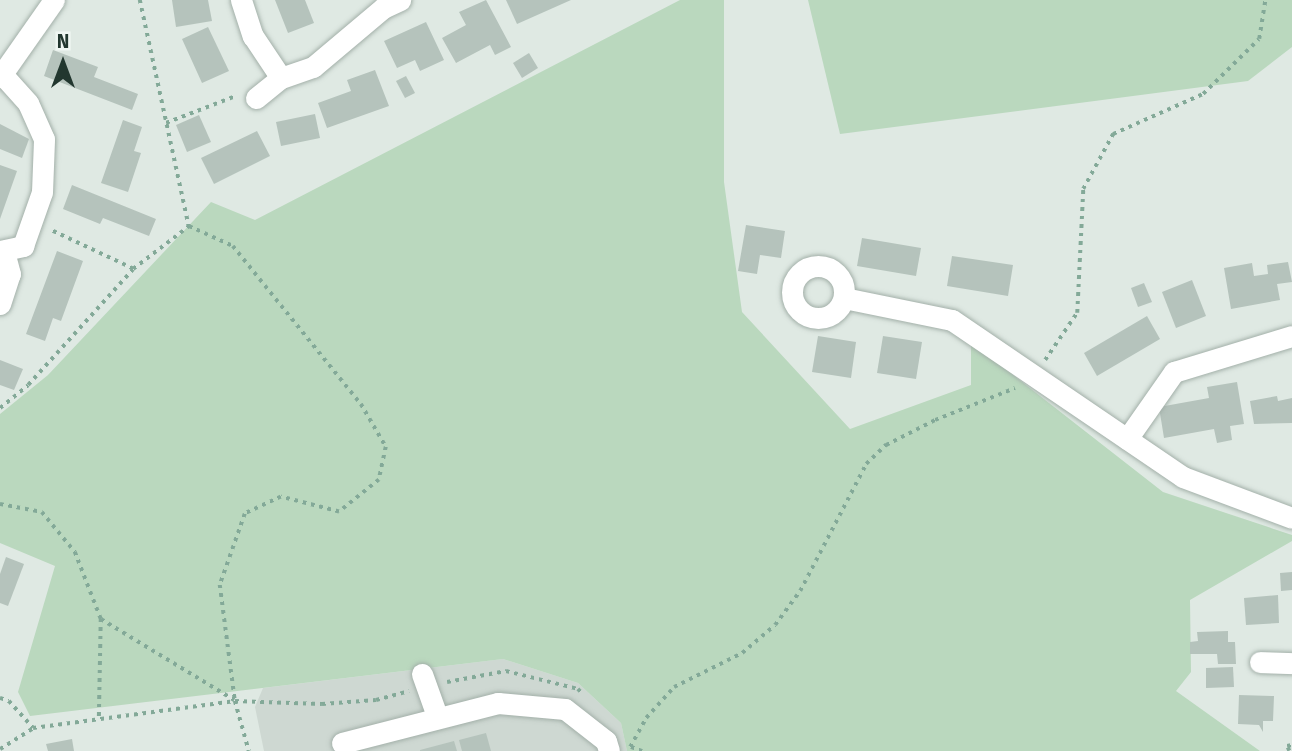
<!DOCTYPE html>
<style>
body{margin:0}
#map{position:relative;width:1292px;height:751px;overflow:hidden;background:#dfe9e3;font-family:"Fira Sans",sans-serif}
div>[style]{position:absolute}
.built>*{inset:0;background:#ced8d2}
.green>*{inset:0;background:#bad8be}
.building>*{inset:0;background:#b5c3bc}
.path>*{height:3.5px;margin-top:-1.75px;transform-origin:0;background:repeating-linear-gradient(90deg,#83a998 0 3.5px,transparent 0 8.5px)}
.roads{filter:drop-shadow(0 0 2px #a3b0a9) drop-shadow(0 0 2px #a3b0a9)}
.minor>*{height:21px;margin:-10.5px;padding:0 10.5px;transform-origin:10.5px;border-radius:10.5px;background:#fff}
.minor>.ring{margin:-10.5px;padding:0;box-sizing:content-box;background:none;border:21px solid #fff;border-radius:50%}
span{translate:-50% -50%;white-space:nowrap;text-align:center;line-height:1.15;-webkit-text-stroke:5px #eff6f2;paint-order:stroke}
.north{position:absolute;left:28px;top:28px;width:70px;height:70px;-webkit-text-stroke:5px #eff6f2;paint-order:stroke;rotate:0deg;font-size:19px;font-weight:700;line-height:28px;text-align:center;color:#22372f}
.north::after{content:'';display:block;margin:auto;width:24px;height:32px;background:#22372f;clip-path:polygon(50% 0,100% 100%,50% 72%,0 100%)}
</style>
<div id="map">
<div class="built">
<div style="clip-path:polygon(503px 659px,578px 683px,621px 723px,627px 751px,264px 751px,255px 707px,263px 688px)"></div>
</div>
<div class="green">
<div style="clip-path:polygon(680px 0,724px 0,724px 182px,742px 312px,850px 429px,971px 385px,971px 342px,1163px 492px,1292px 535px,1292px 541px,1190px 600px,1191px 672px,1176px 691px,1260px 751px,627px 751px,621px 723px,578px 683px,503px 659px,30px 716px,18px 692px,55px 566px,0 543px,0 414px,48px 375px,211px 202px,255px 220px)"></div>
<div style="clip-path:polygon(808px 0,1292px 0,1292px 47px,1248px 81px,840px 134px)"></div>
</div>
<div class="building">
<div style="clip-path:polygon(172px 0,208px 0,212px 21px,176px 27px)"></div>
<div style="clip-path:polygon(275px 0,305px 0,314px 23px,288px 33px)"></div>
<div style="clip-path:polygon(486px 0,511px 47px,495px 55px,490px 45px,456px 63px,442px 38px,466px 25px,459px 12px)"></div>
<div style="clip-path:polygon(506px 0,571px 0,517px 24px)"></div>
<div style="clip-path:polygon(426px 22px,444px 60px,420px 71px,415px 60px,397px 68px,384px 41px)"></div>
<div style="clip-path:polygon(208px 27px,229px 71px,202px 83px,182px 39px)"></div>
<div style="clip-path:polygon(53px 50px,98px 67px,94px 77px,138px 94px,132px 110px,44px 76px)"></div>
<div style="clip-path:polygon(529px 53px,538px 68px,522px 78px,513px 63px)"></div>
<div style="clip-path:polygon(375px 70px,389px 106px,327px 128px,318px 103px,351px 91px,347px 80px)"></div>
<div style="clip-path:polygon(406px 76px,415px 93px,405px 98px,396px 81px)"></div>
<div style="clip-path:polygon(315px 114px,320px 138px,281px 146px,276px 122px)"></div>
<div style="clip-path:polygon(199px 115px,211px 142px,187px 152px,176px 125px)"></div>
<div style="clip-path:polygon(123px 120px,142px 127px,134px 151px,141px 153px,128px 192px,101px 183px)"></div>
<div style="clip-path:polygon(0 124px,29px 139px,22px 158px,0 149px)"></div>
<div style="clip-path:polygon(257px 131px,270px 156px,214px 184px,201px 158px)"></div>
<div style="clip-path:polygon(0 165px,17px 171px,0 219px)"></div>
<div style="clip-path:polygon(72px 185px,156px 219px,149px 236px,103px 218px,100px 224px,63px 209px)"></div>
<div style="clip-path:polygon(746px 225px,785px 231px,781px 258px,760px 255px,757px 274px,738px 271px)"></div>
<div style="clip-path:polygon(862px 238px,921px 248px,916px 276px,857px 266px)"></div>
<div style="clip-path:polygon(57px 251px,83px 261px,61px 321px,53px 318px,45px 341px,26px 334px)"></div>
<div style="clip-path:polygon(952px 256px,1013px 265px,1008px 296px,947px 286px)"></div>
<div style="clip-path:polygon(1288px 262px,1292px 282px,1277px 284px,1280px 300px,1231px 309px,1224px 268px,1252px 263px,1254px 276px,1268px 274px,1267px 265px)"></div>
<div style="clip-path:polygon(1192px 280px,1206px 316px,1176px 328px,1162px 292px)"></div>
<div style="clip-path:polygon(1144px 283px,1152px 302px,1138px 307px,1131px 288px)"></div>
<div style="clip-path:polygon(1147px 316px,1160px 339px,1097px 376px,1084px 353px)"></div>
<div style="clip-path:polygon(818px 336px,856px 342px,851px 378px,812px 372px)"></div>
<div style="clip-path:polygon(883px 336px,922px 342px,916px 379px,877px 373px)"></div>
<div style="clip-path:polygon(0 360px,23px 369px,14px 390px,0 385px)"></div>
<div style="clip-path:polygon(1237px 382px,1244px 424px,1230px 426px,1232px 440px,1217px 443px,1214px 429px,1164px 438px,1159px 407px,1209px 398px,1207px 387px)"></div>
<div style="clip-path:polygon(1277px 396px,1278px 401px,1292px 398px,1292px 423px,1254px 424px,1250px 401px)"></div>
<div style="clip-path:polygon(6px 557px,24px 564px,8px 606px,0 603px,0 574px)"></div>
<div style="clip-path:polygon(1292px 572px,1292px 590px,1281px 591px,1280px 573px)"></div>
<div style="clip-path:polygon(1278px 595px,1279px 623px,1246px 625px,1244px 598px)"></div>
<div style="clip-path:polygon(1228px 631px,1228px 642px,1235px 642px,1236px 664px,1218px 664px,1217px 654px,1190px 654px,1190px 642px,1198px 641px,1197px 632px)"></div>
<div style="clip-path:polygon(1233px 667px,1234px 687px,1206px 688px,1206px 668px)"></div>
<div style="clip-path:polygon(1239px 695px,1274px 696px,1273px 721px,1263px 721px,1263px 732px,1259px 725px,1238px 724px)"></div>
<div style="clip-path:polygon(486px 733px,491px 751px,462px 751px,459px 740px)"></div>
<div style="clip-path:polygon(72px 739px,74px 751px,48px 751px,46px 744px)"></div>
<div style="clip-path:polygon(454px 741px,457px 751px,420px 751px,420px 750px)"></div>
</div>
<div class="path">
<div style="left:140px;top:0;width:231px;rotate:77.8deg"></div>
<div style="left:166px;top:123px;width:75px;rotate:-21.1deg"></div>
<div style="left:189px;top:226px;width:48px;rotate:24.4deg"></div>
<div style="left:233px;top:246px;width:203px;rotate:51deg"></div>
<div style="left:361px;top:404px;width:50px;rotate:59.8deg"></div>
<div style="left:386px;top:447px;width:34px;rotate:102deg"></div>
<div style="left:379px;top:480px;width:51px;rotate:141.3deg"></div>
<div style="left:339px;top:512px;width:60px;rotate:-165.5deg"></div>
<div style="left:281px;top:497px;width:40px;rotate:155deg"></div>
<div style="left:245px;top:514px;width:75px;rotate:109.4deg"></div>
<div style="left:220px;top:585px;width:117px;rotate:82.6deg"></div>
<div style="left:235px;top:701px;width:52px;rotate:74.4deg"></div>
<div style="left:133px;top:269px;width:71px;rotate:-37.5deg"></div>
<div style="left:1045px;top:360px;width:57px;rotate:-55.8deg"></div>
<div style="left:1077px;top:313px;width:124px;rotate:-87.2deg"></div>
<div style="left:1083px;top:189px;width:63px;rotate:-61.4deg"></div>
<div style="left:1113px;top:134px;width:98px;rotate:-24deg"></div>
<div style="left:1203px;top:94px;width:78px;rotate:-44.5deg"></div>
<div style="left:1259px;top:39px;width:39px;rotate:-81deg"></div>
<div style="left:0;top:408px;width:36px;rotate:-39deg"></div>
<div style="left:28px;top:385px;width:156px;rotate:-47.8deg"></div>
<div style="left:133px;top:269px;width:92px;rotate:-154.8deg"></div>
<div style="left:0;top:504px;width:43px;rotate:10.8deg"></div>
<div style="left:42px;top:512px;width:52px;rotate:50.5deg"></div>
<div style="left:75px;top:552px;width:72px;rotate:68.8deg"></div>
<div style="left:101px;top:619px;width:101px;rotate:91.1deg"></div>
<div style="left:101px;top:619px;width:156px;rotate:31.3deg"></div>
<div style="left:447px;top:682px;width:60px;rotate:-10.6deg"></div>
<div style="left:506px;top:671px;width:74px;rotate:14deg"></div>
<div style="left:578px;top:689px;width:8px;rotate:45deg"></div>
<div style="left:0;top:698px;width:9px;rotate:18deg"></div>
<div style="left:9px;top:701px;width:36px;rotate:48deg"></div>
<div style="left:630px;top:747px;width:33px;rotate:-61deg"></div>
<div style="left:646px;top:718px;width:42px;rotate:-47.9deg"></div>
<div style="left:674px;top:687px;width:76px;rotate:-26.6deg"></div>
<div style="left:742px;top:653px;width:43px;rotate:-40.3deg"></div>
<div style="left:775px;top:625px;width:42px;rotate:-53.7deg"></div>
<div style="left:800px;top:591px;width:143px;rotate:-62.5deg"></div>
<div style="left:866px;top:464px;width:28px;rotate:-44deg"></div>
<div style="left:886px;top:445px;width:55px;rotate:-27deg"></div>
<div style="left:935px;top:420px;width:86px;rotate:-21.8deg"></div>
<div style="left:631px;top:747px;width:12px;rotate:20deg"></div>
<div style="left:0;top:749px;width:39px;rotate:-32deg"></div>
<div style="left:33px;top:728px;width:204px;rotate:-7.6deg"></div>
<div style="left:235px;top:701px;width:87px;rotate:2deg"></div>
<div style="left:322px;top:704px;width:54px;rotate:-4.2deg"></div>
<div style="left:376px;top:700px;width:34px;rotate:-15deg"></div>
<div style="left:1289px;top:751px;width:5px;rotate:-112deg"></div>
<div style="left:1287px;top:746px;width:5px;rotate:-11deg"></div>
</div>
<div class="roads">
<div class="minor">
<div style="left:241px;top:0;width:38px;rotate:72deg"></div>
<div style="left:253px;top:36px;width:50px;rotate:56.3deg"></div>
<div style="left:281px;top:78px;width:34px;rotate:-19deg"></div>
<div style="left:313px;top:67px;width:92px;rotate:-40.1deg"></div>
<div style="left:383px;top:8px;width:19px;rotate:-25deg"></div>
<div style="left:0;top:77px;width:94px;rotate:-55deg"></div>
<div style="left:256px;top:98px;width:32px;rotate:-39deg"></div>
<div style="left:0;top:251px;width:24px;rotate:-12deg"></div>
<div style="left:23px;top:246px;width:57px;rotate:-70.6deg"></div>
<div style="left:42px;top:192px;width:53px;rotate:-87.8deg"></div>
<div style="left:44px;top:139px;width:39px;rotate:-114deg"></div>
<div style="left:28px;top:103px;width:39px;rotate:-132deg"></div>
<div class="ring" style="left:792px;top:266px;width:31px;height:31px"></div>
<div style="left:844px;top:298px;width:110px;rotate:11.5deg"></div>
<div style="left:952px;top:320px;width:279px;rotate:34.2deg"></div>
<div style="left:1183px;top:477px;width:116px;rotate:20.6deg"></div>
<div style="left:0;top:304px;width:32px;rotate:-72deg"></div>
<div style="left:10px;top:274px;width:24px;rotate:-105deg"></div>
<div style="left:1127px;top:439px;width:82px;rotate:-55deg"></div>
<div style="left:1174px;top:372px;width:123px;rotate:-17deg"></div>
<div style="left:1260px;top:662px;width:32px;rotate:2deg"></div>
<div style="left:422px;top:674px;width:45px;rotate:70.3deg"></div>
<div style="left:342px;top:743px;width:161px;rotate:-14.4deg"></div>
<div style="left:498px;top:703px;width:67px;rotate:5.1deg"></div>
<div style="left:565px;top:709px;width:52px;rotate:38deg"></div>
<div style="left:606px;top:741px;width:10px;rotate:73deg"></div>
</div>
</div>
<div class="north">N</div>
</div>
